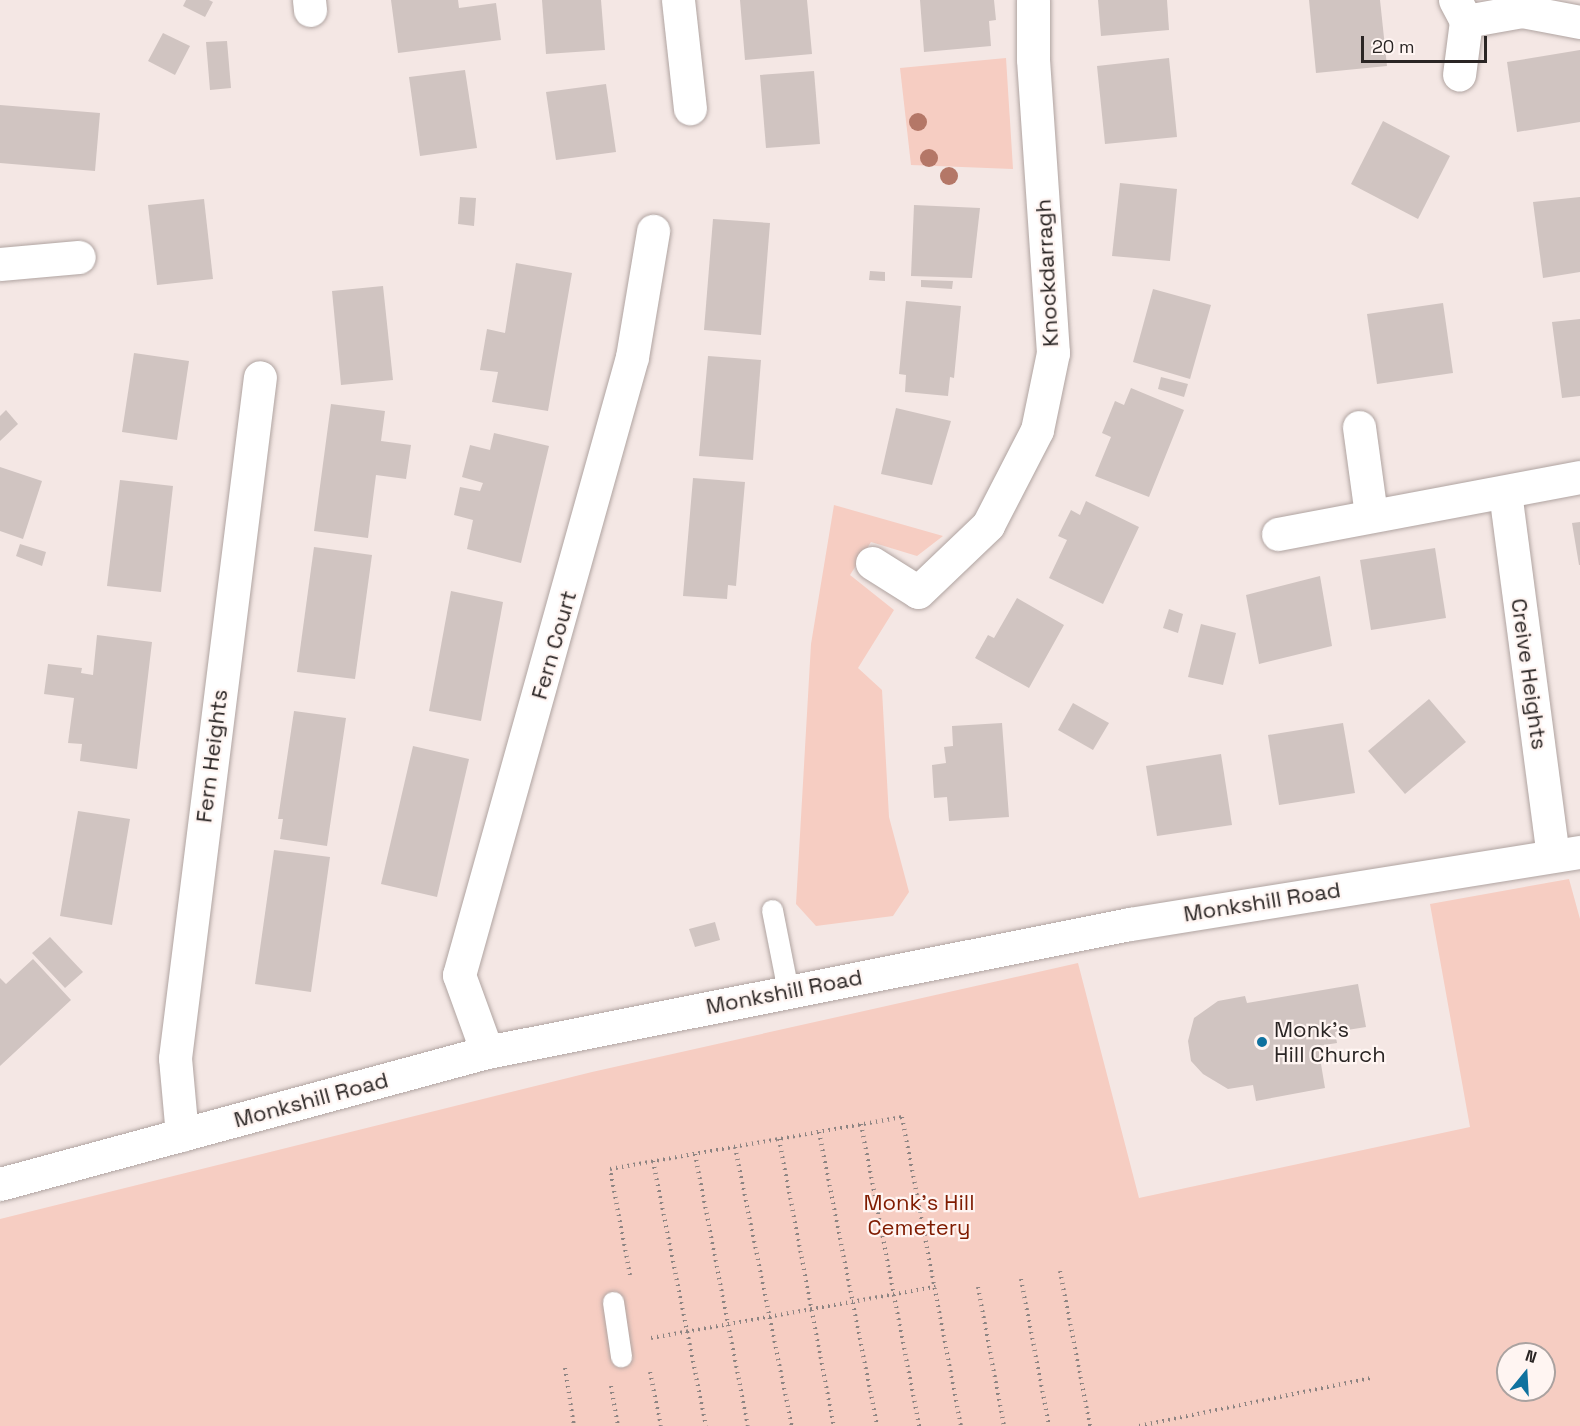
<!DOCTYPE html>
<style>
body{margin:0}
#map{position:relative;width:1580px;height:1426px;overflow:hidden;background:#f4e7e4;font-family:"Space Grotesk",sans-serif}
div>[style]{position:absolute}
.green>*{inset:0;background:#f6cdc2}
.building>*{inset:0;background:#d0c4c1}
.path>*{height:4px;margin-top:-2px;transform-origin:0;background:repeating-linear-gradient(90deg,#8d8482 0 1.5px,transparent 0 6px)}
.roads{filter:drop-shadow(0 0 2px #b0a4a1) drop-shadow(0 0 2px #b0a4a1)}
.lane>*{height:21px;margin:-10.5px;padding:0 10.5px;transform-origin:10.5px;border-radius:10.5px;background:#fff}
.street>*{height:33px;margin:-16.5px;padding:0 16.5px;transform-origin:16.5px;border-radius:16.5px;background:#fff}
.trees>*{width:18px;height:18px;margin:-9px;border-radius:50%;background:#b47767}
.dots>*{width:16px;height:16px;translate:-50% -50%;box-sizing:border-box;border:3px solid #fff5f2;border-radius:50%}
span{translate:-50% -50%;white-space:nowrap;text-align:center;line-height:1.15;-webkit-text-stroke:4.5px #fff5f2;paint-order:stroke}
.street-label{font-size:22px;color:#2a2524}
.poi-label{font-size:22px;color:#2a2524}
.left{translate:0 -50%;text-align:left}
.park-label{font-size:22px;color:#7f1b00}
.north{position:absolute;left:1496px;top:1342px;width:60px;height:60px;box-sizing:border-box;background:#fff5f2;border:2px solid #aaa2a0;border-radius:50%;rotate:18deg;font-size:16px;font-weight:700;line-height:24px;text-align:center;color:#2a2524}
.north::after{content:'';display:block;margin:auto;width:21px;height:27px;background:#10729f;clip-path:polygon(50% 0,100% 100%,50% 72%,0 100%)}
.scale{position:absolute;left:1361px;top:36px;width:126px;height:27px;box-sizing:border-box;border:3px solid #2a2524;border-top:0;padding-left:8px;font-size:18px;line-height:21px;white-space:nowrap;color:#2a2524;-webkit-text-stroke:4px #fff5f2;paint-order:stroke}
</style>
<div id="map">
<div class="green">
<div style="clip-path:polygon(1006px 58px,1013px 169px,911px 165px,900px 68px)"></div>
<div style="clip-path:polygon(834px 505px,943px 536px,917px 556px,871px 542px,850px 575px,894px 610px,858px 668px,882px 690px,889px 817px,909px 892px,893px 916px,816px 926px,796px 904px,811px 644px)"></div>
<div style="clip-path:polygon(evenodd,1569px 879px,1580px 919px,1580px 1426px,0 1426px,0 1219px,592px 1072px,1078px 963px,1139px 1198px,1470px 1127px,1430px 904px,1569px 879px,1508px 1354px,1544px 1354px,1544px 1390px,1508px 1390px,1508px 1354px)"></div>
</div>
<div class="building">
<div style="clip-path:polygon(186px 0,209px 0,213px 2px,205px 17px,183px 6px)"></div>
<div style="clip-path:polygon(391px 0,458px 0,459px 8px,496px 3px,501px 40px,398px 53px)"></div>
<div style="clip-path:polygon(542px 0,601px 0,605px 50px,546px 54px)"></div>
<div style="clip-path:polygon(740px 0,807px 0,812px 54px,745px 60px)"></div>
<div style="clip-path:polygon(920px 0,994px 0,996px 20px,989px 21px,991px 46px,924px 52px)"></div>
<div style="clip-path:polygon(1098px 0,1167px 0,1169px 30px,1101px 36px)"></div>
<div style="clip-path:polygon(1309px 0,1380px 0,1387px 66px,1316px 73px)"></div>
<div style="clip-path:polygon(163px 33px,190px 46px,175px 75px,148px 61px)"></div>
<div style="clip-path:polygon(227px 41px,231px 88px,210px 90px,206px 42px)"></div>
<div style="clip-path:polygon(1580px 50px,1580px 122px,1517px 132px,1507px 62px)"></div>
<div style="clip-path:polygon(1169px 58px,1177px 137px,1105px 144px,1097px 66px)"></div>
<div style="clip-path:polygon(465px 70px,477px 148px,420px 156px,409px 77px)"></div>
<div style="clip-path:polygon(814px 71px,820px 144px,766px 148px,760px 75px)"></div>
<div style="clip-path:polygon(606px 84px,616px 152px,556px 160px,546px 92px)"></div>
<div style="clip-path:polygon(0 105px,100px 113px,95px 171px,0 163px)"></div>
<div style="clip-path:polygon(1383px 121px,1450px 156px,1418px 219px,1351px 184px)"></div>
<div style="clip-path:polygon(1120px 183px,1177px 189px,1170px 261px,1112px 256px)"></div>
<div style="clip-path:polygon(460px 197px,476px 198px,474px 226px,458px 224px)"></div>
<div style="clip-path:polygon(1580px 197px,1580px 272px,1543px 278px,1533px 202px)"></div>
<div style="clip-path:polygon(204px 199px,213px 279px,157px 285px,148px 205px)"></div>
<div style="clip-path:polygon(914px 205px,980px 208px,972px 278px,911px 276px)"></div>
<div style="clip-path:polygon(713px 219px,770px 223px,761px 335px,704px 330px)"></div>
<div style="clip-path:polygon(516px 263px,572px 273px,548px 411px,492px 402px,498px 372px,480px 370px,487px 329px,505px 333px)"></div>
<div style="clip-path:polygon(870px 271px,885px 272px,885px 281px,869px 280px)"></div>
<div style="clip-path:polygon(921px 280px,953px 281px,952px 289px,921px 287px)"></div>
<div style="clip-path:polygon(383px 286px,393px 380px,341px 385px,332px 291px)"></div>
<div style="clip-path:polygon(1153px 289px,1211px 305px,1190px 379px,1133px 362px)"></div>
<div style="clip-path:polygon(906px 301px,961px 306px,954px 378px,950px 377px,948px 396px,905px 392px,906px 375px,899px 374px)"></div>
<div style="clip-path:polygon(1443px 303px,1453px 373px,1377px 384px,1367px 314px)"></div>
<div style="clip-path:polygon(1580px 319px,1580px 396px,1562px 398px,1552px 322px)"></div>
<div style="clip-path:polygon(134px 353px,189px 361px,177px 440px,122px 432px)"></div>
<div style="clip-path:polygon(708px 356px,761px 360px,753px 460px,699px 456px)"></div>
<div style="clip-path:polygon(1161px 377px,1188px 384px,1184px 397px,1158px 389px)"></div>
<div style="clip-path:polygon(1131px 388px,1184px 410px,1149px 497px,1095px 476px,1111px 437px,1102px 433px,1115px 401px,1124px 405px)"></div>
<div style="clip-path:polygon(331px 404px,385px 411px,381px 441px,411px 445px,406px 479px,376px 475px,368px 538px,314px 531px)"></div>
<div style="clip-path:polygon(896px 408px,951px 421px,932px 485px,881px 474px)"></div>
<div style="clip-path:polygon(6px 410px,18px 424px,0 441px,0 416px)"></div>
<div style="clip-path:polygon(494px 433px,549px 446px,521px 563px,467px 549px,473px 520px,454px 515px,460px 487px,480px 491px,483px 483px,462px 477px,470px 445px,490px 450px)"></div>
<div style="clip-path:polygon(0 467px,42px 481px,23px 539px,0 531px)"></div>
<div style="clip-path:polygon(693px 478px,745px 482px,736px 586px,728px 585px,727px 599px,683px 596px)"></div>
<div style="clip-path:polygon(120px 480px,173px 486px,161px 592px,107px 586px)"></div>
<div style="clip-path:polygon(1086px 501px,1139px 527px,1103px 604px,1049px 578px,1067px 540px,1058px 536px,1071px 510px,1080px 515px)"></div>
<div style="clip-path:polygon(1580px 522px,1580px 565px,1579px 565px,1572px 523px)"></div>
<div style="clip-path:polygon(20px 544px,46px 552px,42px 566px,16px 556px)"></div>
<div style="clip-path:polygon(314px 547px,372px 555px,355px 679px,297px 672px)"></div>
<div style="clip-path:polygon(1435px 548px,1446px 618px,1371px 630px,1360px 560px)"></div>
<div style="clip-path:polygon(1320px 576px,1332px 646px,1259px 664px,1246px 595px)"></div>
<div style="clip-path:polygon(451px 591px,503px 602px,481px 721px,429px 711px)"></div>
<div style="clip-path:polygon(1017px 598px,1064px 625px,1029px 688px,975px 658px,988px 635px,994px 638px)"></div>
<div style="clip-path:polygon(1169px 609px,1183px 614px,1178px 633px,1163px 628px)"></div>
<div style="clip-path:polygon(1201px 624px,1236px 633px,1223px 685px,1188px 677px)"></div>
<div style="clip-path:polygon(97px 635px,152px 642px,137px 769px,80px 761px,82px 744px,68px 743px,74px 698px,44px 694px,48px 664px,82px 668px,81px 673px,93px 675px)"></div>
<div style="clip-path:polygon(1429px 699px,1466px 742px,1405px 794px,1368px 751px)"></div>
<div style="clip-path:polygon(1073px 703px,1109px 723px,1093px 750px,1058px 730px)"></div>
<div style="clip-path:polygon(294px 711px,346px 718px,327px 846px,280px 839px,283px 819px,278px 819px)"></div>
<div style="clip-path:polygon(1002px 723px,1009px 817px,949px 821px,947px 797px,934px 798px,932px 765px,946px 763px,944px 747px,953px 746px,952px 726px)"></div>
<div style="clip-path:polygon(1343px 723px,1355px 793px,1279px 805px,1268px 735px)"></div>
<div style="clip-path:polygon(413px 746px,469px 759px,437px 897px,381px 884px)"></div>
<div style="clip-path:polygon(1221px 754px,1232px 825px,1157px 836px,1146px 766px)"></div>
<div style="clip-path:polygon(78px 811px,130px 819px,112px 925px,60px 916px)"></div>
<div style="clip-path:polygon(274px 850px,330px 857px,311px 992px,255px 984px)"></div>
<div style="clip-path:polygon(715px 922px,720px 940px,695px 947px,689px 929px)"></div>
<div style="clip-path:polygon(50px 937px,83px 972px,65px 988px,32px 953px)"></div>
<div style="clip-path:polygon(33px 959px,71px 1000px,0 1066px,0 978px,6px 984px)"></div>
<div style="clip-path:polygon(1358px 984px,1366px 1027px,1335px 1032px,1337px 1043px,1318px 1046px,1325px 1088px,1256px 1101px,1253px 1085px,1228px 1089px,1203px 1074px,1191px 1061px,1188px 1041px,1194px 1018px,1218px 1001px,1245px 996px,1247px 1003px)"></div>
</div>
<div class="path">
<div style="left:861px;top:1124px;width:308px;rotate:79.1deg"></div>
<div style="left:819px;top:1132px;width:300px;rotate:78.8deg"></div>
<div style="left:779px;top:1139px;width:292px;rotate:79.2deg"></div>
<div style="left:735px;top:1147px;width:285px;rotate:78.5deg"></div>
<div style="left:695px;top:1154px;width:277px;rotate:79deg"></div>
<div style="left:653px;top:1161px;width:270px;rotate:78.7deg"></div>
<div style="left:1060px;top:1271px;width:158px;rotate:79deg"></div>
<div style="left:630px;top:1275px;width:108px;rotate:-100.7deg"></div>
<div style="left:610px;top:1169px;width:297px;rotate:-10.1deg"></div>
<div style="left:902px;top:1117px;width:315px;rotate:79.2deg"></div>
<div style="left:1021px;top:1279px;width:150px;rotate:79.2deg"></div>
<div style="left:978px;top:1287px;width:141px;rotate:79.4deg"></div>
<div style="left:651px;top:1338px;width:289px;rotate:-10.2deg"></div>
<div style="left:565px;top:1368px;width:59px;rotate:81.2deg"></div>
<div style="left:650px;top:1372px;width:55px;rotate:78.5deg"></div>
<div style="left:611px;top:1386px;width:41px;rotate:80.1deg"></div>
<div style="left:1139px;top:1426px;width:237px;rotate:-11.7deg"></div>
</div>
<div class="roads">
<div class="lane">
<div style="left:772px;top:910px;width:83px;rotate:78.8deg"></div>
<div style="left:613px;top:1302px;width:55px;rotate:81.6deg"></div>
</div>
<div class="street">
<div style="left:309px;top:0;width:10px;rotate:84deg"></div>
<div style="left:678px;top:0;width:109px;rotate:83.7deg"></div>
<div style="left:1455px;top:0;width:24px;rotate:62deg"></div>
<div style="left:1466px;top:21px;width:54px;rotate:97.4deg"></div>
<div style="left:1466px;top:21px;width:57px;rotate:-10.1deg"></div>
<div style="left:1522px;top:11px;width:59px;rotate:10.7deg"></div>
<div style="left:0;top:264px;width:79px;rotate:-5.1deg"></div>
<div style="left:1359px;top:427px;width:89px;rotate:82.2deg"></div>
<div style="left:1505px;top:492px;width:366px;rotate:82.5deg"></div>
<div style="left:1278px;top:534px;width:307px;rotate:-10.7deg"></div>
<div style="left:872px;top:563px;width:54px;rotate:32.2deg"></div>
<div style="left:918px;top:592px;width:97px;rotate:-43.7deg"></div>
<div style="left:988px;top:525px;width:107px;rotate:-62.7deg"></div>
<div style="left:1037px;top:430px;width:79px;rotate:-78.3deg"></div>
<div style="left:1053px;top:353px;width:295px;rotate:-93.9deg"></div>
<div style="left:1033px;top:59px;width:59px;rotate:-90deg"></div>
<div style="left:487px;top:1052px;width:82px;rotate:-110deg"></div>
<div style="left:459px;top:975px;width:642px;rotate:-74.36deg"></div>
<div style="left:632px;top:357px;width:128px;rotate:-80.5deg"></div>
<div style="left:182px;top:1135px;width:77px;rotate:-95.2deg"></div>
<div style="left:175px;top:1058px;width:686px;rotate:-82.89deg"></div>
<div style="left:0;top:1184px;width:505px;rotate:-15.17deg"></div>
<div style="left:487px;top:1052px;width:656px;rotate:-11.26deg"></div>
<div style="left:1130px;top:924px;width:456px;rotate:-9.1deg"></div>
</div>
</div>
<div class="trees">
<div style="left:918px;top:122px"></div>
<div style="left:929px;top:158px"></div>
<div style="left:949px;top:176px"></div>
</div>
<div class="dots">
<div style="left:1262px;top:1042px;background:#10729f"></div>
</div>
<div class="street-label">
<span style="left:1047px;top:273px;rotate:-93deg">Knockdarragh</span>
<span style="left:554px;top:645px;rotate:-74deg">Fern Court</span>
<span style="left:1529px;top:674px;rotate:82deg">Creive Heights</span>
<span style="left:212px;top:756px;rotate:-83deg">Fern Heights</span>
<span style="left:1262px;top:902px;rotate:-9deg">Monkshill Road</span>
<span style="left:784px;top:992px;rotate:-11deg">Monkshill Road</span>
<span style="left:311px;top:1100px;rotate:-15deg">Monkshill Road</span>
</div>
<div class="poi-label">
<span class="left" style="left:1274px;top:1042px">Monk's<br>Hill Church</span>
</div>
<div class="park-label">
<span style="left:919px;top:1215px">Monk's Hill<br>Cemetery</span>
</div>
<div class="north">N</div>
<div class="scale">20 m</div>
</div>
